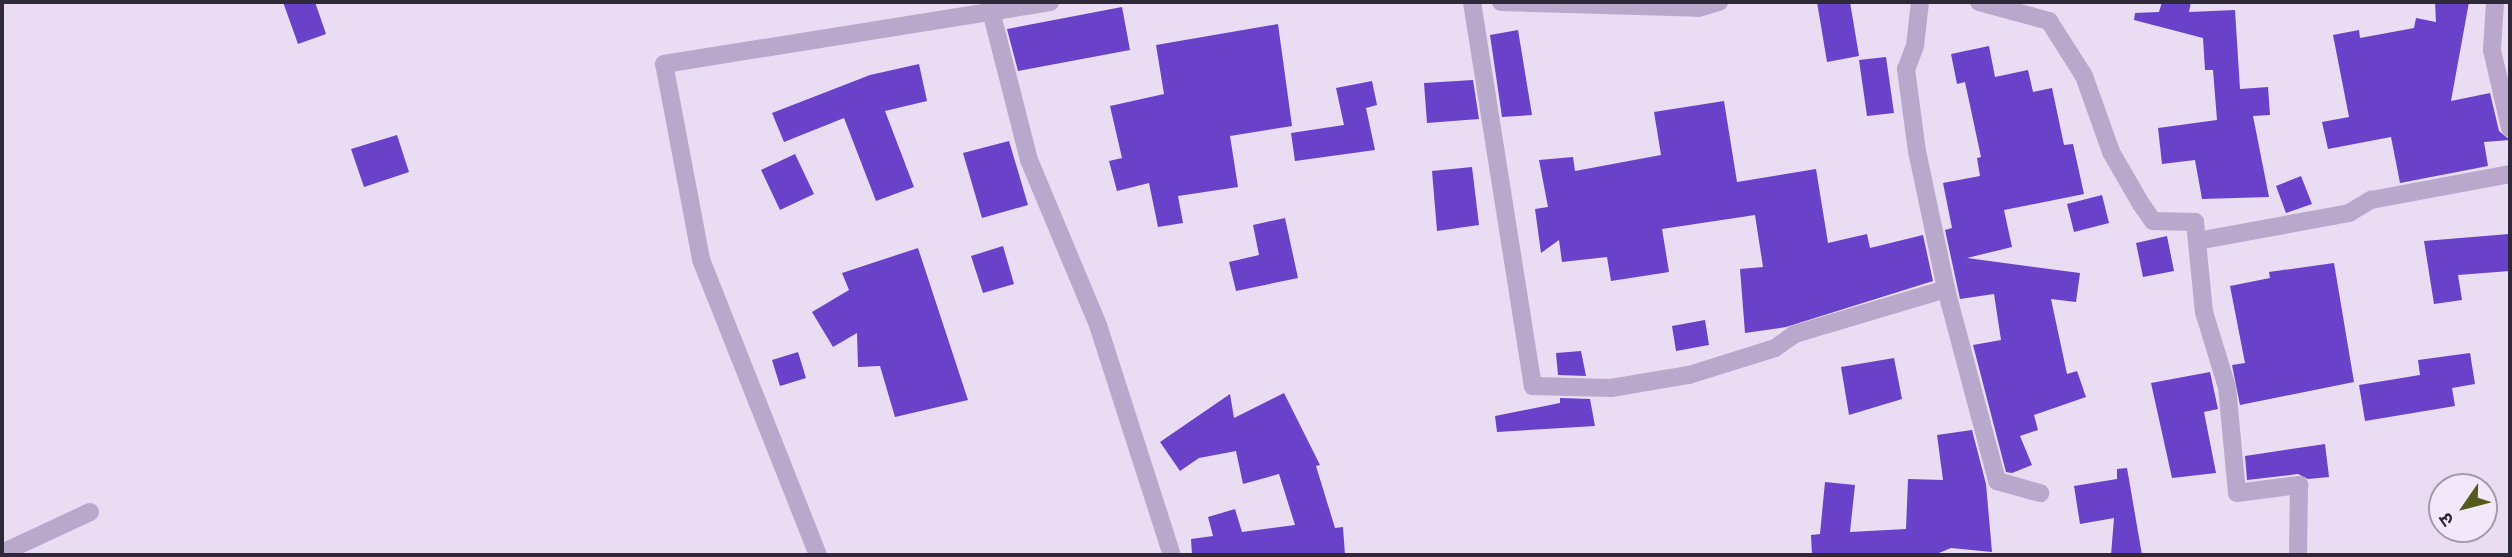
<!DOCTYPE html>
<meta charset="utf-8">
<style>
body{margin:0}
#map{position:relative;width:2512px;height:557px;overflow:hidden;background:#e9dcf3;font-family:"Sofia Sans Condensed","Noto Sans Devanagari",sans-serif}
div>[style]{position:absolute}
.building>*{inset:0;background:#6a42ca}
.street>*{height:18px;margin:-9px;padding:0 9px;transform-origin:9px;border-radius:9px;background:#baa7cc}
span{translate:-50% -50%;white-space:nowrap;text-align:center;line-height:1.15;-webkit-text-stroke:7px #f3e8fa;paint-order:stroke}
.frame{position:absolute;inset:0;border:4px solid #2e2838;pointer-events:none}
.north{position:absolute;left:2428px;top:473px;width:70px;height:70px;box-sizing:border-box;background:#f3e8fa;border:2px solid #a49bac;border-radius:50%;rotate:235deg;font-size:19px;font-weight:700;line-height:28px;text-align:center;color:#2e2838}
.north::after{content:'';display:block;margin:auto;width:24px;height:32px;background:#535b1c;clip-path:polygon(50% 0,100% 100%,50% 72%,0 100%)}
</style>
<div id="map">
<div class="building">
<div style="clip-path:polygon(283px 2px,315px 2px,326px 34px,298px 44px)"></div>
<div style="clip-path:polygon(1817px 2px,1850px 2px,1859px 56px,1827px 62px)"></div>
<div style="clip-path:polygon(2162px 2px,2191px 2px,2189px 12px,2235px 10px,2240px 89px,2268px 87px,2270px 115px,2253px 116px,2269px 197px,2202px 199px,2195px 160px,2162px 164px,2158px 128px,2217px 120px,2213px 70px,2205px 70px,2203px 38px,2134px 20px,2135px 13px,2159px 12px)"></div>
<div style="clip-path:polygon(2435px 2px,2469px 2px,2451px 101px,2490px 93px,2499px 131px,2510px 140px,2484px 142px,2488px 166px,2400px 183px,2391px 137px,2328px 149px,2322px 122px,2349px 117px,2333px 35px,2359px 30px,2360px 38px,2414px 28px,2416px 18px,2436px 22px)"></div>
<div style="clip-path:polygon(1122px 7px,1130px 50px,1018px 71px,1007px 29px)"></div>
<div style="clip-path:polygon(1278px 24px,1292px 126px,1230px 136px,1238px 187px,1178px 196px,1183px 223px,1158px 227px,1149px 183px,1117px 191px,1109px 161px,1122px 158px,1110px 106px,1164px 94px,1156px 45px)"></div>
<div style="clip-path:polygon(1518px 30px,1532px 115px,1502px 117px,1490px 35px)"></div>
<div style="clip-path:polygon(1989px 46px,1995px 77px,2028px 70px,2033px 92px,2052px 88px,2064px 145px,2073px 144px,2084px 194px,2004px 210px,2012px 247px,1967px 258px,2080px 273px,2076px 302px,2051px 299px,2067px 374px,2077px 371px,2086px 397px,2034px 415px,2038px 430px,2020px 436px,2032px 465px,2012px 473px,2006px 472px,1973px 345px,2001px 340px,1994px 294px,1960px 299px,1945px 230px,1952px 228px,1943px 183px,1980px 176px,1977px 158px,1981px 157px,1965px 82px,1957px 84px,1951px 54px)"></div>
<div style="clip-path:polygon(1886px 57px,1894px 113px,1867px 116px,1859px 60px)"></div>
<div style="clip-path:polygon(919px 64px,927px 101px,885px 111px,914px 187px,876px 201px,844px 118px,784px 142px,772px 113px,870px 75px)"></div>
<div style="clip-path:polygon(1473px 80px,1479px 119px,1427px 123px,1424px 83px)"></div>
<div style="clip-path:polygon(1372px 81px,1377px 105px,1366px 108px,1375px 150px,1295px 161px,1291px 133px,1344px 125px,1336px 88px)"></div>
<div style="clip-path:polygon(1724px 101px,1737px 182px,1816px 169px,1828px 243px,1867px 234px,1870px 248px,1923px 235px,1933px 281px,1786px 327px,1745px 333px,1740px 269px,1763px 267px,1755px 215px,1662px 229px,1669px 272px,1611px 281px,1607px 257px,1562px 262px,1559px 240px,1541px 253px,1535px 209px,1548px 207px,1539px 160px,1573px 157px,1575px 171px,1661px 155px,1654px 112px)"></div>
<div style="clip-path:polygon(397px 135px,409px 172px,364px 187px,351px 149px)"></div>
<div style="clip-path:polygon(1009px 141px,1028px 205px,982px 218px,963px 153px)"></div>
<div style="clip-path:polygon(795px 154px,814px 194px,780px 210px,761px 170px)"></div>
<div style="clip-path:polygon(1472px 167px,1479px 225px,1437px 231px,1432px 171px)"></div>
<div style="clip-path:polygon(2301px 176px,2312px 204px,2286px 213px,2276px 186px)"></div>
<div style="clip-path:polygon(2102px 195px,2109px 223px,2074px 232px,2067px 204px)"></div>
<div style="clip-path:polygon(1285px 218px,1298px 278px,1236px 291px,1229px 262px,1259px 255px,1253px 225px)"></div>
<div style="clip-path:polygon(2509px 234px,2510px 271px,2458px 275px,2462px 300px,2434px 304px,2424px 241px)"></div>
<div style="clip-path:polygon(2167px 236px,2174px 271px,2143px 277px,2136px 243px)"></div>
<div style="clip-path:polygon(1003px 246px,1014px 284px,983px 293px,971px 256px)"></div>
<div style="clip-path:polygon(918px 248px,968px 400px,895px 417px,880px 366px,858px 367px,857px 333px,833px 347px,812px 312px,849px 290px,842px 273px)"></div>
<div style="clip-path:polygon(2334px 263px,2354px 382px,2240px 405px,2232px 365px,2245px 363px,2230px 286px,2270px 278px,2269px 272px)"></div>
<div style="clip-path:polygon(1705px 320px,1709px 345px,1676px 351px,1672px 326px)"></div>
<div style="clip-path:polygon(1581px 351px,1586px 376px,1558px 375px,1556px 353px)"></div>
<div style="clip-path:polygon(798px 352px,806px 378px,780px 386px,772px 360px)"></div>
<div style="clip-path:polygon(2470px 353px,2475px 384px,2452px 388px,2455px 406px,2365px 421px,2359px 385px,2420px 375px,2418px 360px)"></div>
<div style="clip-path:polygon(1894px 358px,1902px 399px,1849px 415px,1841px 367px)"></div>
<div style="clip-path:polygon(2210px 372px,2218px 409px,2204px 412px,2216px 473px,2172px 478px,2151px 383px)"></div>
<div style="clip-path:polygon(1284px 393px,1320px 465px,1316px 466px,1335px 528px,1343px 527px,1345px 555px,1192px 555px,1191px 539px,1213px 536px,1208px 517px,1235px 509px,1242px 532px,1295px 525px,1279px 474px,1243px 484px,1236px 451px,1199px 458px,1180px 471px,1160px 442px,1230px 394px,1234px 418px)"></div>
<div style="clip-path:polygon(1560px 398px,1590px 399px,1595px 426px,1497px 432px,1495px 416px,1560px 403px)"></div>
<div style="clip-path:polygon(1972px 430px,1986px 484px,1992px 552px,1951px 548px,1934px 555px,1812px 555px,1811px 535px,1820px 534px,1825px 482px,1855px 485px,1850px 532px,1906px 529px,1908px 479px,1943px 480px,1937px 435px)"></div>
<div style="clip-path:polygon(2325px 444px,2329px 477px,2308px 479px,2298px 474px,2247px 480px,2245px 456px)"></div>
<div style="clip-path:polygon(2127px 468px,2142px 555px,2111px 555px,2114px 518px,2080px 524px,2074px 486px,2117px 479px,2117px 469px)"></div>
</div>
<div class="street">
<div style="left:1472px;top:2px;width:389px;rotate:81deg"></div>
<div style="left:1533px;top:386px;width:78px;rotate:1.5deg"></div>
<div style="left:1611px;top:388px;width:79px;rotate:-9.5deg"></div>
<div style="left:1689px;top:375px;width:90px;rotate:-17.4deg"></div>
<div style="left:1775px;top:348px;width:24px;rotate:-35deg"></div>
<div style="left:1795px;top:334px;width:158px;rotate:-16.6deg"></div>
<div style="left:1501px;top:2px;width:197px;rotate:1.7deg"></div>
<div style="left:1698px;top:8px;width:22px;rotate:-16deg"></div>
<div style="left:1920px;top:2px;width:44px;rotate:96.5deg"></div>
<div style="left:1915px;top:46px;width:25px;rotate:111deg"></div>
<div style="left:1906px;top:69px;width:83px;rotate:82.4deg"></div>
<div style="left:1917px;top:151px;width:141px;rotate:78.1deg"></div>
<div style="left:1946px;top:289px;width:199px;rotate:75.1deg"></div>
<div style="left:1997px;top:481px;width:45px;rotate:15.6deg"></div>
<div style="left:1979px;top:2px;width:73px;rotate:15.2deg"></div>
<div style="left:2049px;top:21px;width:65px;rotate:57.5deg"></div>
<div style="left:2084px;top:76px;width:81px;rotate:70.4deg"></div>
<div style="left:2111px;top:152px;width:60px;rotate:60deg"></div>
<div style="left:2141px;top:204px;width:21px;rotate:55deg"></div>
<div style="left:2153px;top:221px;width:42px;rotate:1.4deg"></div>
<div style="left:2195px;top:222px;width:90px;rotate:84.3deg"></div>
<div style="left:2204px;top:312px;width:78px;rotate:73deg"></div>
<div style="left:2227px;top:387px;width:106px;rotate:84.6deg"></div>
<div style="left:2237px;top:493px;width:63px;rotate:-7.4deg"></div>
<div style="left:2299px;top:485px;width:70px;rotate:90.8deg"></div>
<div style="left:2495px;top:2px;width:48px;rotate:93.6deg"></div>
<div style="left:2492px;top:50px;width:80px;rotate:77deg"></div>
<div style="left:991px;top:11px;width:154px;rotate:75.7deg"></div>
<div style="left:1029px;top:160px;width:179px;rotate:67.3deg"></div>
<div style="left:1098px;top:325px;width:242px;rotate:72.2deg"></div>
<div style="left:2197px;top:241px;width:155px;rotate:-10.4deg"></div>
<div style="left:2349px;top:213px;width:26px;rotate:-31deg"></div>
<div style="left:2371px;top:200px;width:141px;rotate:-10.6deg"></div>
<div style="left:2px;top:553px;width:97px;rotate:-25deg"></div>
<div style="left:818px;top:555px;width:318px;rotate:-111.6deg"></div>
<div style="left:701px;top:259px;width:198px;rotate:-100.7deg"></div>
<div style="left:664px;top:64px;width:391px;rotate:-9.1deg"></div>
</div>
<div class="frame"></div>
<div class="north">उ</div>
</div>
